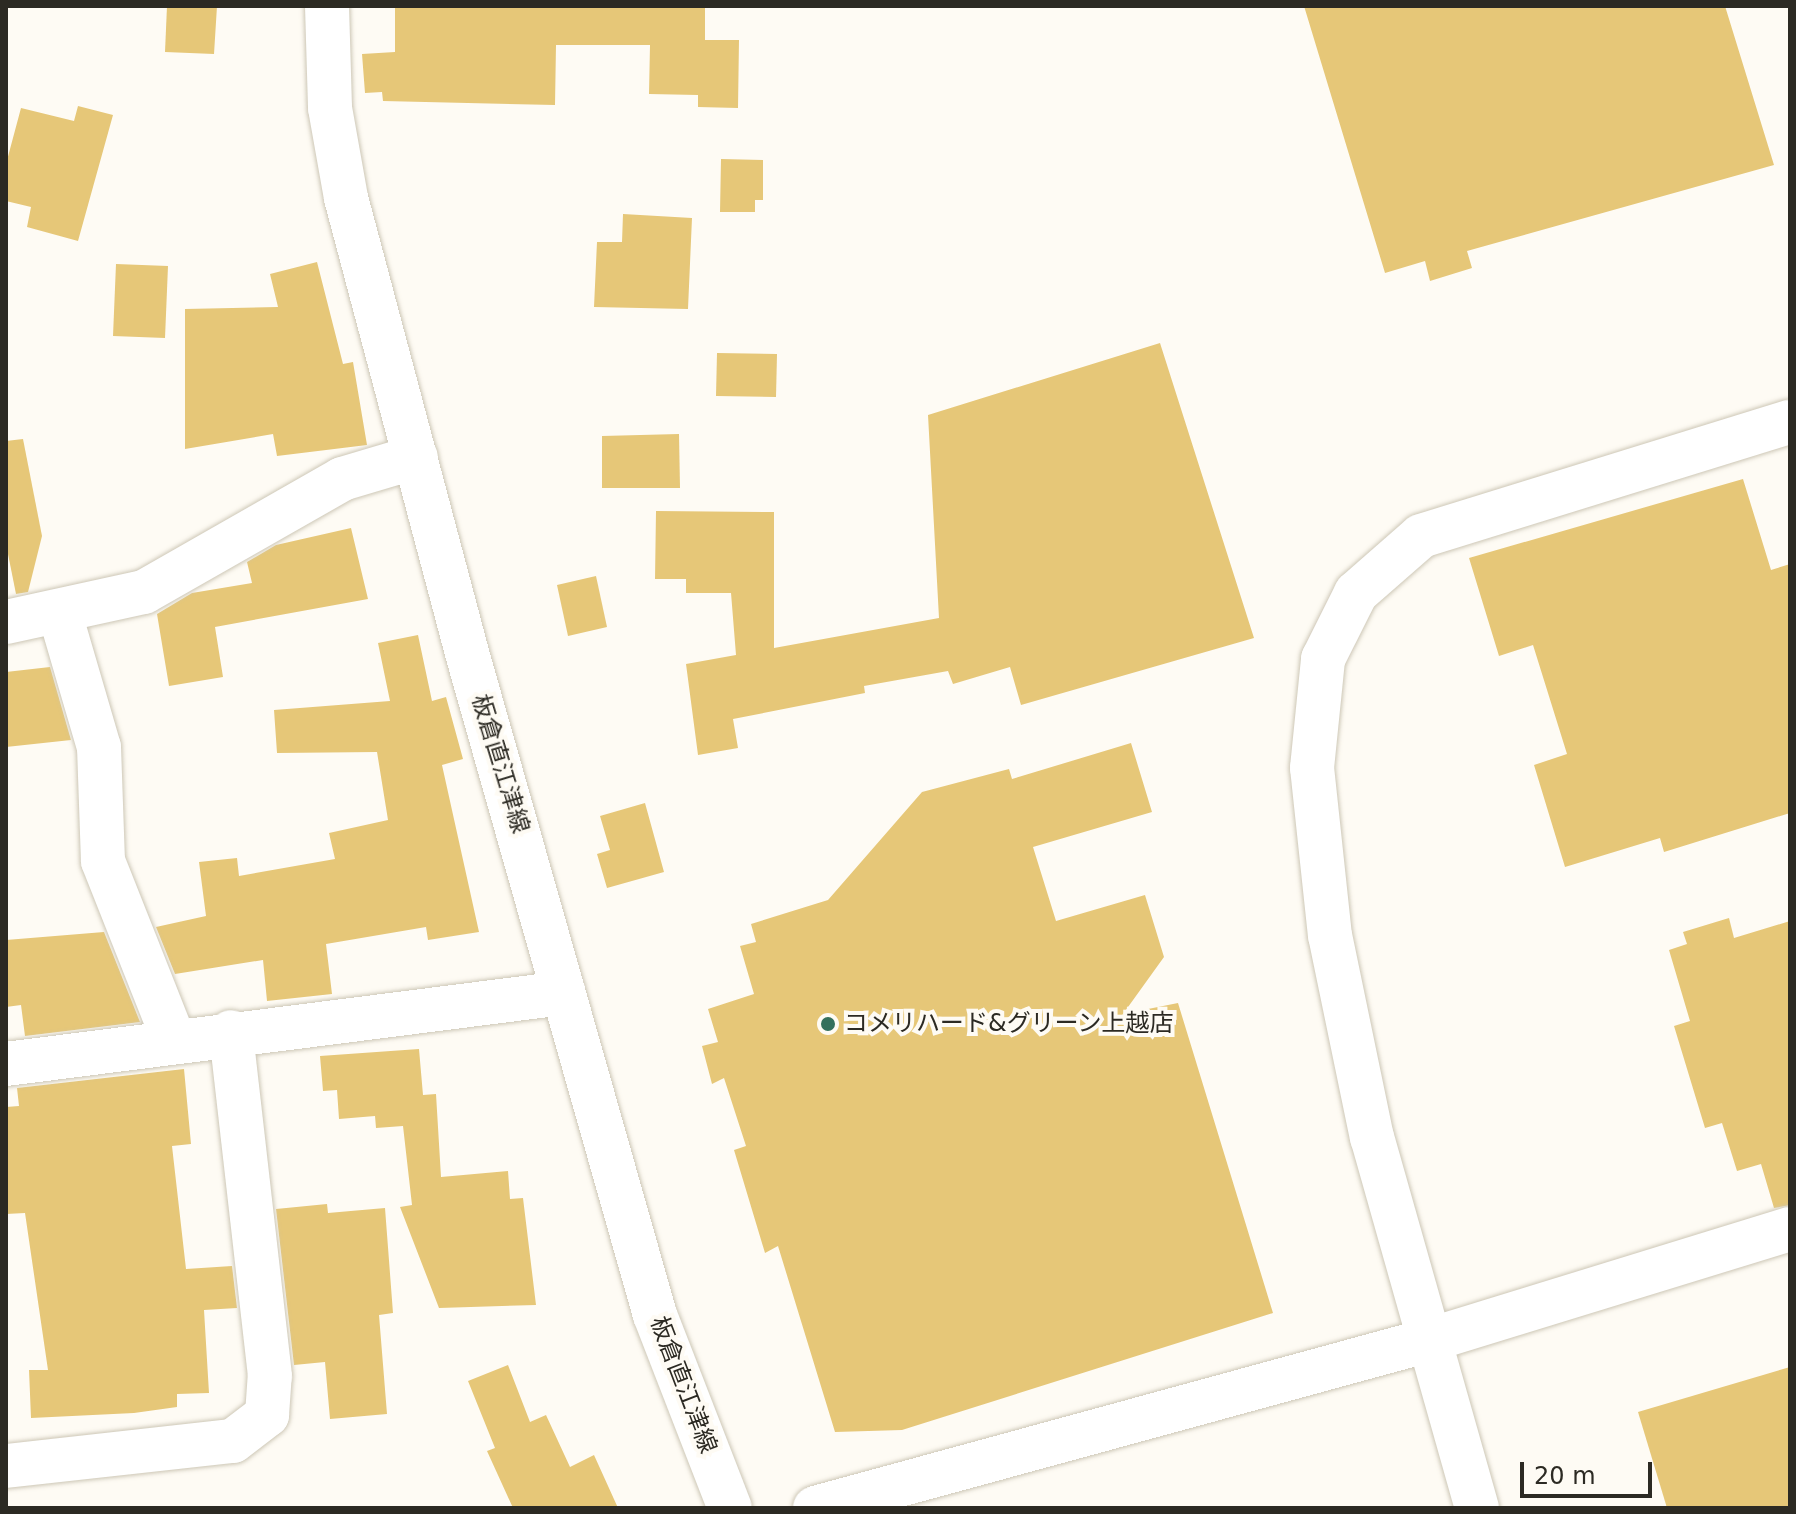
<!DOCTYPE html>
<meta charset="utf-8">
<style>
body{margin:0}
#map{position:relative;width:1796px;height:1514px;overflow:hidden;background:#fefbf4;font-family:"DejaVu Sans","Noto Sans JP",sans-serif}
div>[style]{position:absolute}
.building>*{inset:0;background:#e6c778}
.roads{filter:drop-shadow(0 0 2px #cdc7b6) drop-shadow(0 0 2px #cdc7b6)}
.street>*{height:44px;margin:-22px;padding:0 22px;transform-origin:22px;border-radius:22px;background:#fff}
.secondary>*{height:44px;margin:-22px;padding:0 22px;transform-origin:22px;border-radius:22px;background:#fff}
.dots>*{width:22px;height:22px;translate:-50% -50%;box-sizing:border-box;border:4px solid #fefbf4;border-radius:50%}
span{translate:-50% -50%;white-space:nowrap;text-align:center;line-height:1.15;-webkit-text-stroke:8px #fefbf4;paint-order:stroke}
.street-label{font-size:24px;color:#2c2a23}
.poi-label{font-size:24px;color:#2c2a23}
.left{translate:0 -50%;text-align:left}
.frame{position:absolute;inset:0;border:8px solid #2c2a23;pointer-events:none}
.scale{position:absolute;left:1520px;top:1462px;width:132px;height:36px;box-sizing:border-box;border:4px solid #2c2a23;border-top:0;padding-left:10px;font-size:24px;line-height:28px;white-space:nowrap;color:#2c2a23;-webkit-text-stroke:6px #fefbf4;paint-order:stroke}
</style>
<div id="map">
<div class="building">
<div style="clip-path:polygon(167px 6px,217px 6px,214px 54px,165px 52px)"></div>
<div style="clip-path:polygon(395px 6px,705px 6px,705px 40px,739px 40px,738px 108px,698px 107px,698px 95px,649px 94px,650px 45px,556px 45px,555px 105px,383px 101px,382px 92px,365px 93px,362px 54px,395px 52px)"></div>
<div style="clip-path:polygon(1304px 6px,1725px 6px,1774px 165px,1467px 251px,1472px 268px,1430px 281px,1425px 261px,1385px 273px)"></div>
<div style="clip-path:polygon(78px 106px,113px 115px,78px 241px,27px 227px,31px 207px,6px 201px,6px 164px,21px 108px,74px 121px)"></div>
<div style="clip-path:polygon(721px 159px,763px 160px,763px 200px,755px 200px,755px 212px,720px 212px)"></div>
<div style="clip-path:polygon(623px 214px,692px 218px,688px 309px,594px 307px,597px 242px,622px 242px)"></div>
<div style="clip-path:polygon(317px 262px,343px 364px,353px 362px,367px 445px,277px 456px,273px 434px,185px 449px,185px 309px,278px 307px,270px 274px)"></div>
<div style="clip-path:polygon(116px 264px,168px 266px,165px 338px,113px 336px)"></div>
<div style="clip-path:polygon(1160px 343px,1254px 638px,1021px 705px,1010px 667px,953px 684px,948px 671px,864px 686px,865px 693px,733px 719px,738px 748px,698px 755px,686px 664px,736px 655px,731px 593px,686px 593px,686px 579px,655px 579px,656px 511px,774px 512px,774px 648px,939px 618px,928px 415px)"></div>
<div style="clip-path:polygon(717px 353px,777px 354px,776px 397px,716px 396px)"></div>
<div style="clip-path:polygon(679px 434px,680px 488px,602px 488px,602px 436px)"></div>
<div style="clip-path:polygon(23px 439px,42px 536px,28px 592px,16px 594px,6px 544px,6px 441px)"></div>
<div style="clip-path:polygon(1743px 479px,1771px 570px,1790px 564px,1790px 813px,1664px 852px,1660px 838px,1565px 867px,1534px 765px,1567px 754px,1533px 645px,1499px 656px,1469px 558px)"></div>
<div style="clip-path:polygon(351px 528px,368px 599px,215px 627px,223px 677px,169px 686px,157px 614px,192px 593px,252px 583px,247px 562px,276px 545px)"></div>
<div style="clip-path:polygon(596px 576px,607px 627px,568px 636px,557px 585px)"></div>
<div style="clip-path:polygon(418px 635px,432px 701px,446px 697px,463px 759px,442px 765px,479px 932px,428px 940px,426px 927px,326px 944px,332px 994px,267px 1001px,263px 960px,175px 974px,156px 927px,206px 916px,199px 862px,237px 858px,239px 876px,335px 859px,329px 833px,388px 820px,377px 752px,277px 753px,274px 710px,390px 701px,378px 643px)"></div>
<div style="clip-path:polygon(50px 667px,71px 740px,6px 747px,6px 672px)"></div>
<div style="clip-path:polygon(1131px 743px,1152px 812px,1033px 847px,1056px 921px,1145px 895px,1164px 957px,1123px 1014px,1178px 1003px,1273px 1313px,902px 1430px,835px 1432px,778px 1246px,765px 1253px,734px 1150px,746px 1146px,724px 1078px,712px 1084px,702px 1046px,718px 1042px,708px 1009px,754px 994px,740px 946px,756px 942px,751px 924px,828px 900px,922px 792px,1009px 769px,1012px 779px)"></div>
<div style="clip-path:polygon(645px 803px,664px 872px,607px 888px,597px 854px,610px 850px,600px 816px)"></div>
<div style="clip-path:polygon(1729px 918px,1734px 938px,1790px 921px,1790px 1205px,1774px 1208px,1761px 1164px,1737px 1171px,1722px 1123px,1705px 1128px,1674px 1026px,1690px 1021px,1669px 950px,1687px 944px,1683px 932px)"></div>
<div style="clip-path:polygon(104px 932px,140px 1022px,25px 1036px,21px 1005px,6px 1007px,6px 940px)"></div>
<div style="clip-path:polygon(419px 1049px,423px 1095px,436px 1094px,441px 1177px,508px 1171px,510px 1199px,523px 1198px,536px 1305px,439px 1308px,400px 1207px,412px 1205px,403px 1126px,376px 1128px,375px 1116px,339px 1119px,337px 1090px,323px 1091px,320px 1056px)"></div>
<div style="clip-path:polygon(184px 1069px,191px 1144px,172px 1146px,186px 1269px,232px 1266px,237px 1308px,204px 1310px,209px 1393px,177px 1394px,177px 1407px,134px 1413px,31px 1418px,29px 1370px,48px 1370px,25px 1213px,6px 1214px,6px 1107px,19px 1106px,17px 1088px)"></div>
<div style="clip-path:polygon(327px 1204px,328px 1213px,385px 1208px,393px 1313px,379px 1315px,387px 1414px,330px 1419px,325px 1362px,294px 1365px,276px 1209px)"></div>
<div style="clip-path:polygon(508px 1365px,530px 1422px,546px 1415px,570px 1467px,594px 1455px,618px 1508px,513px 1508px,487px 1451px,495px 1448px,468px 1381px)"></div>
<div style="clip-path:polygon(1790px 1367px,1790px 1508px,1667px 1508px,1638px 1412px)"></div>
</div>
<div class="roads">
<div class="street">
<div style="left:60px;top:614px;width:139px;rotate:73.7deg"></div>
<div style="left:99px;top:747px;width:114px;rotate:88deg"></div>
<div style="left:103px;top:861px;width:193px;rotate:68.4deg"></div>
<div style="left:6px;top:622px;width:141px;rotate:-12.3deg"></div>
<div style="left:144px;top:592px;width:228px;rotate:-29.7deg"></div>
<div style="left:342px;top:479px;width:77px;rotate:-16.6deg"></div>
<div style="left:6px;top:1064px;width:562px;rotate:-7.26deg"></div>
<div style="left:6px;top:1466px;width:228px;rotate:-6.3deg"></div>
<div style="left:233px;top:1441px;width:43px;rotate:-37.4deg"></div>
<div style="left:267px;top:1415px;width:39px;rotate:-86deg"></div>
<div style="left:270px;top:1376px;width:346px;rotate:-96.5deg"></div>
<div style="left:1477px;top:1508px;width:385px;rotate:-105.8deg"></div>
<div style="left:1372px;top:1138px;width:206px;rotate:-101.7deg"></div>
<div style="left:1330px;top:936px;width:169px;rotate:-96.1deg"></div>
<div style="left:1312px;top:768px;width:110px;rotate:-84.2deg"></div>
<div style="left:1323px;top:659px;width:74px;rotate:-63.4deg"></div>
<div style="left:1356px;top:593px;width:86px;rotate:-41.2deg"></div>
<div style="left:1421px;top:536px;width:386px;rotate:-17.2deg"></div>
</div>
<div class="secondary">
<div style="left:327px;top:6px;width:102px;rotate:88.3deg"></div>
<div style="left:330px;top:108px;width:91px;rotate:79.9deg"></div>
<div style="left:346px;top:198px;width:471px;rotate:75.1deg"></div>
<div style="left:467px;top:653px;width:688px;rotate:74.15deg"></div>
<div style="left:655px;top:1315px;width:207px;rotate:68.8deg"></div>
<div style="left:815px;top:1508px;width:637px;rotate:-15.3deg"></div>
<div style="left:1429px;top:1340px;width:378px;rotate:-17.1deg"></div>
</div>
</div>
<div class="dots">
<div style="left:828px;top:1024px;background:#34705c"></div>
</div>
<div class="street-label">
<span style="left:500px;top:764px;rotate:73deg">板倉直江津線</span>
<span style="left:683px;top:1385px;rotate:69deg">板倉直江津線</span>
</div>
<div class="poi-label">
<span class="left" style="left:844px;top:1024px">コメリハード&amp;グリーン上越店</span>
</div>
<div class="frame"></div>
<div class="scale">20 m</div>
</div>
